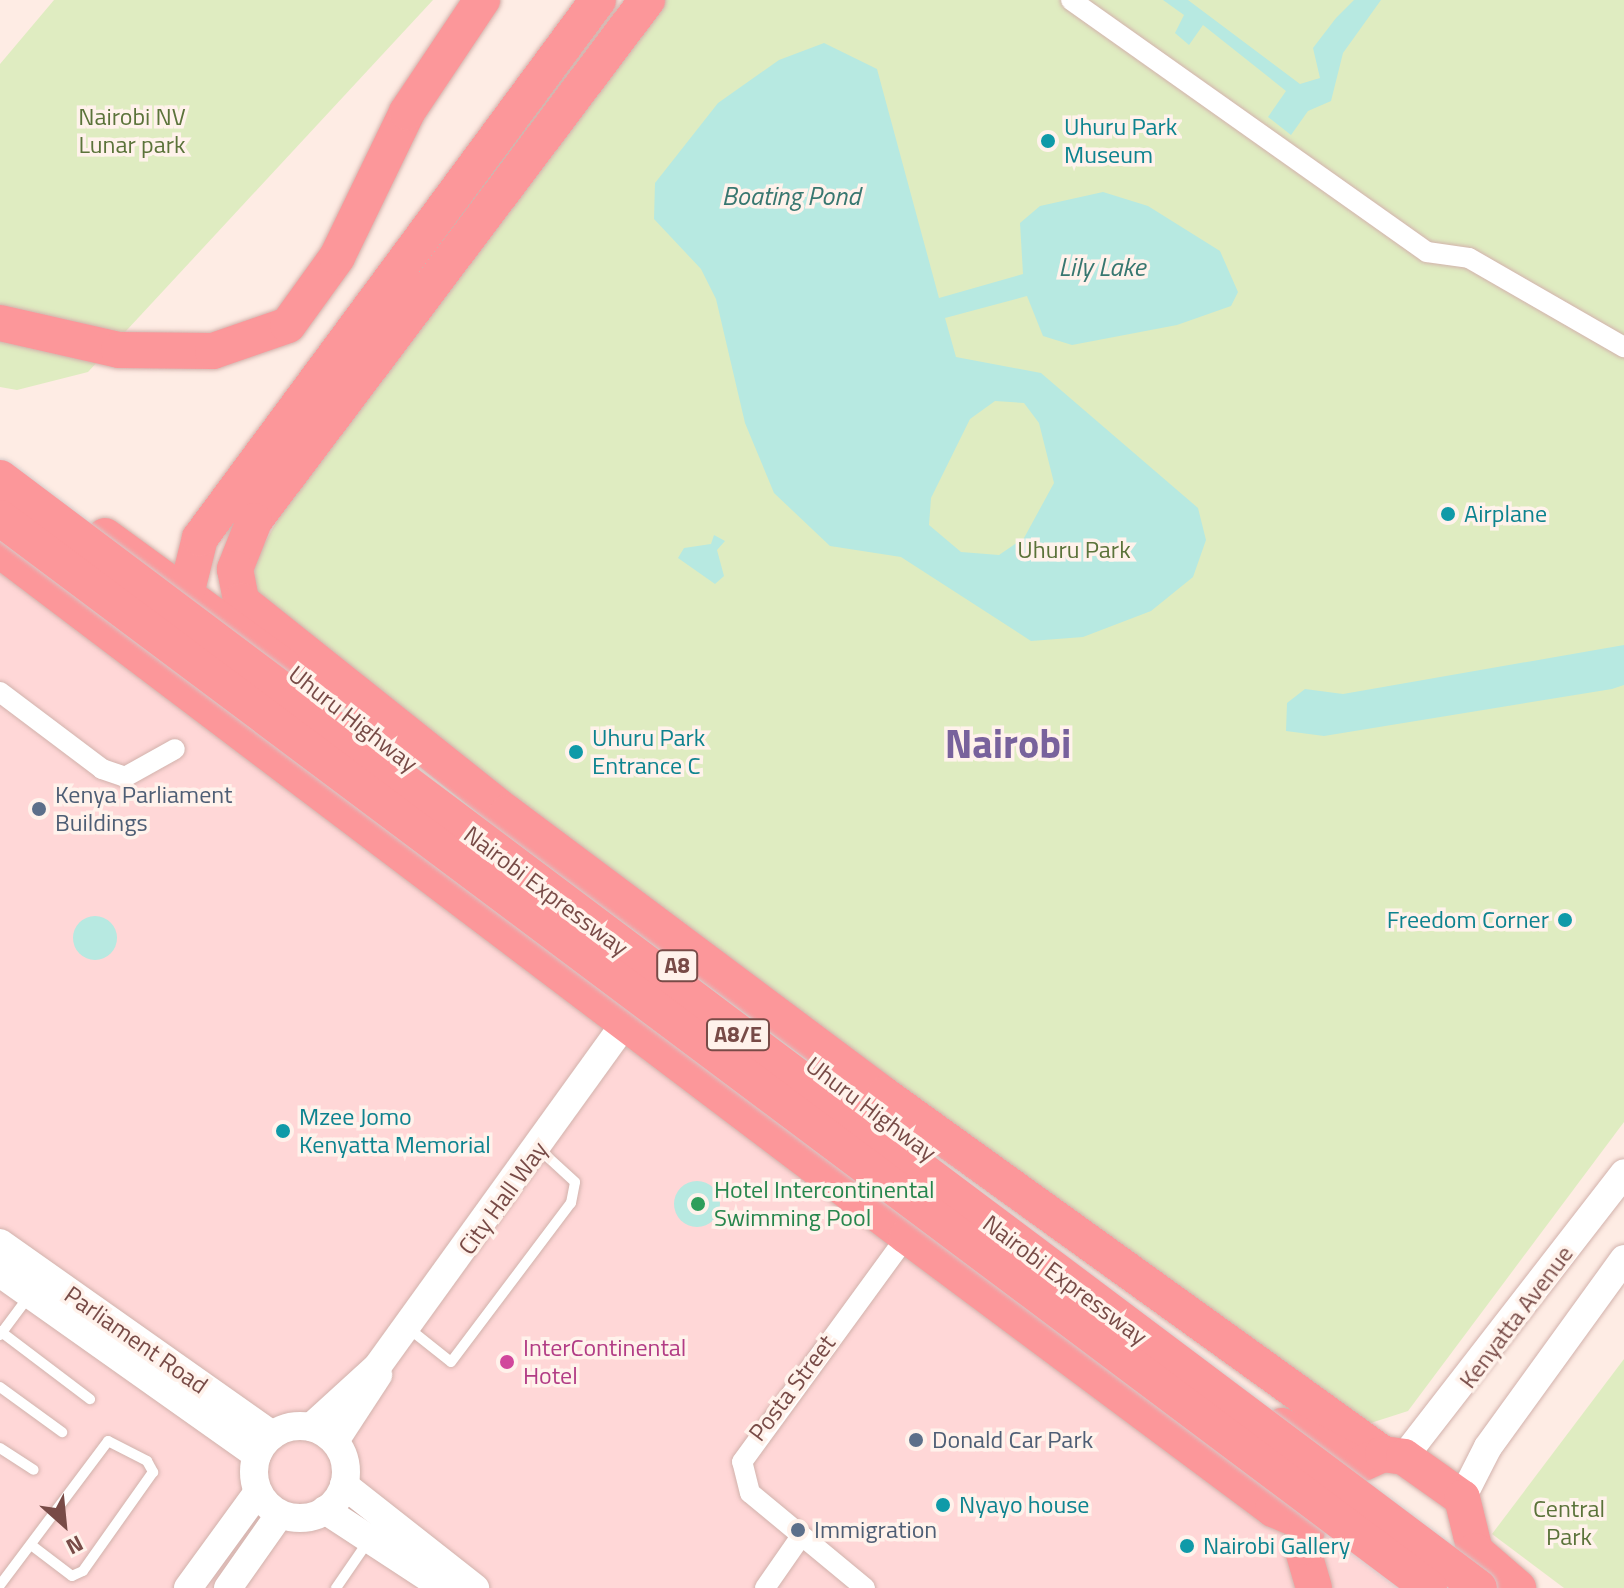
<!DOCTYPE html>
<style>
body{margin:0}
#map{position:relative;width:1624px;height:1588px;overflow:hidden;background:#feece4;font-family:"Titillium Web",sans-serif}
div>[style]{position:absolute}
.commercial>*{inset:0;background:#ffd7d7}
.green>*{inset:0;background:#dfecc1}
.water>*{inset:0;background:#b7e9e1}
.round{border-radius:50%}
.roads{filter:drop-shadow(0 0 2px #d2b2ac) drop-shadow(0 0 2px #d2b2ac)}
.lane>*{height:10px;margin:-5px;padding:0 5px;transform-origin:5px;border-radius:5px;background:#fff}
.street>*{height:20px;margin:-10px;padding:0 10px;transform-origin:10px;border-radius:10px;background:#fff}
.secondary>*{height:28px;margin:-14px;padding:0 14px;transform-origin:14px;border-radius:14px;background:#fff}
.secondary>.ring{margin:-14px;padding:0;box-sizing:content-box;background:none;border:28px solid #fff;border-radius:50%}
.highway>*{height:36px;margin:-18px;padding:0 18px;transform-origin:18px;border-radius:18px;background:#fc979a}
.bridges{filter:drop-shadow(0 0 2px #d6c9c8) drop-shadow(0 0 2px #d6c9c8)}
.highway-bridge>*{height:36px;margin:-18px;padding:0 18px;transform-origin:18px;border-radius:18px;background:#fc979a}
.dots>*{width:22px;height:22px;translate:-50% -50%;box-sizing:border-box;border:4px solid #fff2eb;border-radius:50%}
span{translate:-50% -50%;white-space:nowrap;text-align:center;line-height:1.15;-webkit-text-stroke:7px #fff2eb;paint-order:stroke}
.shield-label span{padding:2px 6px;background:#fff2eb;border:2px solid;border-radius:6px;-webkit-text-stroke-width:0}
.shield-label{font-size:22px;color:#784b47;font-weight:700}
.park-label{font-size:24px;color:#5b733a}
.culture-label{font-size:24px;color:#0d838f}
.left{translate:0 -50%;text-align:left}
.right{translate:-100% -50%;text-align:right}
.street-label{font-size:24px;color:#784b47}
.service-label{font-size:24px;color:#4e5e75}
.leisure-label{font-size:24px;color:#27864d}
.hotel-label{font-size:24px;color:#b23c85}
.water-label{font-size:26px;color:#387770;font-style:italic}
.town-label{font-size:40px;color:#78629c;font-weight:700}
.north{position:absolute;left:24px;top:1484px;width:80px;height:80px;-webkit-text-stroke:6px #fff2eb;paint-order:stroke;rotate:153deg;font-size:22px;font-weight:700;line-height:32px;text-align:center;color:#784b47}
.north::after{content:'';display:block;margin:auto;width:28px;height:36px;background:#784b47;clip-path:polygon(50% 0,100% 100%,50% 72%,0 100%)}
</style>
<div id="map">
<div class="commercial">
<div style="clip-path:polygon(0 498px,1450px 1588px,0 1588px)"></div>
</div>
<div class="green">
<div style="clip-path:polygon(54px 0,433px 0,88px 372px,17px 390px,0 387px,0 64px)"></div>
<div style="clip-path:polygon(661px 0,1624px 0,1624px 1122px,1408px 1411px,1352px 1429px,263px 618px,251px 567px,307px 468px)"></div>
<div style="clip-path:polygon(1624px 1359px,1624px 1588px,1564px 1588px,1492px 1534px)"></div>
</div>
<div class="water">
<div style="clip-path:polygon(1163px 0,1188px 0,1300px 84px,1320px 78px,1313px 48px,1336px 18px,1354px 0,1381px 0,1343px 53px,1331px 101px,1308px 111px,1291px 135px,1268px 117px,1286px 91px,1203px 25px,1189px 45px,1175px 33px,1184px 15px)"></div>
<div style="clip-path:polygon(evenodd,824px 43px,877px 69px,939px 298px,1023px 274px,1020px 223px,1040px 206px,1103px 192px,1148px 206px,1220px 251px,1238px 292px,1231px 306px,1177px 325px,1072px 345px,1043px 336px,1027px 296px,945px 318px,956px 357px,1041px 373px,1198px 508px,1206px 540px,1193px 577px,1151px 611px,1083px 637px,1031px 641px,901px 557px,830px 546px,774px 493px,745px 423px,716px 299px,701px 269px,654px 219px,655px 183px,718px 103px,779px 60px,824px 43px,995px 401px,1024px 403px,1039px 423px,1054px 483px,1024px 538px,999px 555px,961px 552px,929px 525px,931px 498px,970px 419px,995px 401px)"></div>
<div style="clip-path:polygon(714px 535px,725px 541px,717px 550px,724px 576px,715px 584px,678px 558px,684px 548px,711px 544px)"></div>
<div style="clip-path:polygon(1624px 645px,1624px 685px,1612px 689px,1324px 736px,1286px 731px,1287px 703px,1305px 689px,1343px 694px)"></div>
<div class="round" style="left:73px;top:916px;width:44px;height:44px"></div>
<div class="round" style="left:674px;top:1181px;width:46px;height:46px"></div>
</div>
<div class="roads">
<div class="lane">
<div style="left:407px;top:1327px;width:56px;rotate:38.5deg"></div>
<div style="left:451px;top:1362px;width:199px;rotate:-53deg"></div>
<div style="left:571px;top:1203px;width:21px;rotate:-79deg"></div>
<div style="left:575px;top:1182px;width:49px;rotate:-137.5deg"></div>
<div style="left:0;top:1331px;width:113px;rotate:37.1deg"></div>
<div style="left:0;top:1335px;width:49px;rotate:-53.4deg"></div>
<div style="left:0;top:1387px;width:77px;rotate:36deg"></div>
<div style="left:0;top:1448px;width:40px;rotate:32.9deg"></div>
<div style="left:0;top:1585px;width:180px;rotate:-53.1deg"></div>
<div style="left:108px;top:1441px;width:44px;rotate:27.1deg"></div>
<div style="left:147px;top:1461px;width:13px;rotate:61deg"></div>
<div style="left:153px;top:1472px;width:121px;rotate:125.3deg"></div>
<div style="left:83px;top:1571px;width:12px;rotate:156deg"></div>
<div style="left:72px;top:1576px;width:48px;rotate:-142.7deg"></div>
<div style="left:336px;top:1588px;width:58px;rotate:-55.5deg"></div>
</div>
<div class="street">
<div style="left:1071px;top:0;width:436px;rotate:35.3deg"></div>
<div style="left:1427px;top:252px;width:42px;rotate:8.1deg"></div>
<div style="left:1469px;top:258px;width:179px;rotate:29.9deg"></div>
<div style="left:0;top:692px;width:128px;rotate:37deg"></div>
<div style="left:102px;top:769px;width:24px;rotate:19deg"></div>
<div style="left:125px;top:777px;width:57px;rotate:-29.2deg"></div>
<div style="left:765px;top:1588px;width:60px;rotate:-55.2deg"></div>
<div style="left:865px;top:1588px;width:149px;rotate:-140.4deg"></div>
<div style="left:750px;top:1493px;width:32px;rotate:-104deg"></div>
<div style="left:742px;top:1462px;width:280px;rotate:-53.9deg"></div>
</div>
<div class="secondary">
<div style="left:0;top:1243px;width:333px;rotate:35.2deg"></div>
<div style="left:0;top:1273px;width:315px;rotate:35.3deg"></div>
<div class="ring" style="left:254px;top:1426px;width:64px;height:64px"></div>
<div style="left:311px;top:1427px;width:89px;rotate:-42.3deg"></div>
<div style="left:377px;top:1367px;width:422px;rotate:-54.2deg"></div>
<div style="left:335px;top:1441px;width:79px;rotate:-56.9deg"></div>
<div style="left:1404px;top:1457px;width:359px;rotate:-52.2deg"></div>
<div style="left:344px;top:1485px;width:167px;rotate:38.2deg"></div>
<div style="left:1462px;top:1498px;width:57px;rotate:-63deg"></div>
<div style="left:1488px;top:1447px;width:232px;rotate:-54.1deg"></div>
<div style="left:325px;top:1510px;width:142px;rotate:33.2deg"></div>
<div style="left:188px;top:1588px;width:119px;rotate:-53.9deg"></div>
<div style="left:228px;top:1588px;width:90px;rotate:-54.9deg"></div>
</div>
<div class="highway">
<div style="left:647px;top:0;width:653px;rotate:127.03deg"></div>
<div style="left:254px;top:521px;width:52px;rotate:111.6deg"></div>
<div style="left:235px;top:569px;width:33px;rotate:79deg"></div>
<div style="left:241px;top:601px;width:340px;rotate:38.6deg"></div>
<div style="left:507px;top:813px;width:471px;rotate:36.8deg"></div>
<div style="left:884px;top:1095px;width:615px;rotate:35.73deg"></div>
<div style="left:0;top:323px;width:122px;rotate:12.8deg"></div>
<div style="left:119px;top:350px;width:94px;rotate:0.6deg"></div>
<div style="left:213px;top:351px;width:79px;rotate:-19.1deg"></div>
<div style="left:288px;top:325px;width:84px;rotate:-54.2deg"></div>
<div style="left:337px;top:257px;width:161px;rotate:-64.2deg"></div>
<div style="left:407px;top:112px;width:135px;rotate:-56.2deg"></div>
<div style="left:105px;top:536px;width:220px;rotate:36.1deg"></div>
<div style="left:0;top:550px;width:1137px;rotate:37.1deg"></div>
<div style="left:907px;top:1236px;width:457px;rotate:36.7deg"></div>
<div style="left:1273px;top:1509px;width:36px;rotate:23deg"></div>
<div style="left:186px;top:594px;width:58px;rotate:-76deg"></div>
<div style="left:200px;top:538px;width:669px;rotate:-53.51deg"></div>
<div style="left:1282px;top:1426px;width:85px;rotate:27.2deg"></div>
<div style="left:1363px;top:1463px;width:22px;rotate:-24deg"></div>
<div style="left:1383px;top:1454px;width:21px;rotate:8deg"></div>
<div style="left:1404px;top:1457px;width:71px;rotate:35.3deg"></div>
<div style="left:1462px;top:1498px;width:55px;rotate:76.2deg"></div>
<div style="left:1475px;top:1551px;width:39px;rotate:108deg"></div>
<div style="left:1475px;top:1551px;width:57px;rotate:40.7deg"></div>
<div style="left:1314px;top:1588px;width:43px;rotate:-106.3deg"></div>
<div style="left:1302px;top:1547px;width:47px;rotate:-73.9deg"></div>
</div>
</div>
<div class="bridges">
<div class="highway-bridge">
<div style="left:0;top:478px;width:1849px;rotate:36.89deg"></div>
<div style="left:0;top:518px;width:1785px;rotate:36.82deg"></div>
</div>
</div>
<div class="dots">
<div style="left:1048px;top:141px;background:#0f9aa8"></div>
<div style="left:1448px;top:514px;background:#0f9aa8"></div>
<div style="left:576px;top:752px;background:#0f9aa8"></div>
<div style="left:39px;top:809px;background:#5c6f8a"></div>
<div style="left:1565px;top:920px;background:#0f9aa8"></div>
<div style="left:283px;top:1131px;background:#0f9aa8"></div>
<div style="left:698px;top:1204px;background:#2e9e5b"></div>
<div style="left:507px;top:1362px;background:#d1479c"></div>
<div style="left:916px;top:1440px;background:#5c6f8a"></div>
<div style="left:943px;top:1505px;background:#0f9aa8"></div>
<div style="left:798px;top:1530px;background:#5c6f8a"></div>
<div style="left:1187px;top:1546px;background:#0f9aa8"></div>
</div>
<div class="shield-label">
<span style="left:677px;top:966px">A8</span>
<span style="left:738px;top:1035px">A8/E</span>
</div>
<div class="park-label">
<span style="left:132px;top:131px">Nairobi NV<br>Lunar park</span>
<span style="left:1074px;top:550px">Uhuru Park</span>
<span style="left:1569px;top:1523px">Central<br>Park</span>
</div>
<div class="culture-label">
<span class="left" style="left:1064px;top:141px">Uhuru Park<br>Museum</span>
<span class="left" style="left:1464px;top:514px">Airplane</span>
<span class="left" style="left:592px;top:752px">Uhuru Park<br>Entrance C</span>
<span class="right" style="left:1549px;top:920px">Freedom Corner</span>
<span class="left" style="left:299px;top:1131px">Mzee Jomo<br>Kenyatta Memorial</span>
<span class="left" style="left:959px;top:1505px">Nyayo house</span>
<span class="left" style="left:1203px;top:1546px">Nairobi Gallery</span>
</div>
<div class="street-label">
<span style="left:353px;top:719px;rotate:38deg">Uhuru Highway</span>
<span style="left:546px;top:891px;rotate:37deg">Nairobi Expressway</span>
<span style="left:871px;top:1109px;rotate:37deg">Uhuru Highway</span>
<span style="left:503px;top:1198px;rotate:-54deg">City Hall Way</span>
<span style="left:1065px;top:1280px;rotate:37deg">Nairobi Expressway</span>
<span style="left:1516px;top:1317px;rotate:-53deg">Kenyatta Avenue</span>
<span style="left:136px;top:1340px;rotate:35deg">Parliament Road</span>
<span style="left:792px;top:1388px;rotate:-53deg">Posta Street</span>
</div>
<div class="service-label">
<span class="left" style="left:55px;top:809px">Kenya Parliament<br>Buildings</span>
<span class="left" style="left:932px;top:1440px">Donald Car Park</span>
<span class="left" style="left:814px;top:1530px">Immigration</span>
</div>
<div class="leisure-label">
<span class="left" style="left:714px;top:1204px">Hotel Intercontinental<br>Swimming Pool</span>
</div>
<div class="hotel-label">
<span class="left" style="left:523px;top:1362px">InterContinental<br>Hotel</span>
</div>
<div class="water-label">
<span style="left:791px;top:196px">Boating Pond</span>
<span style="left:1102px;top:267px">Lily Lake</span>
</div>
<div class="town-label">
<span style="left:1008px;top:744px">Nairobi</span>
</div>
<div class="north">N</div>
</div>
